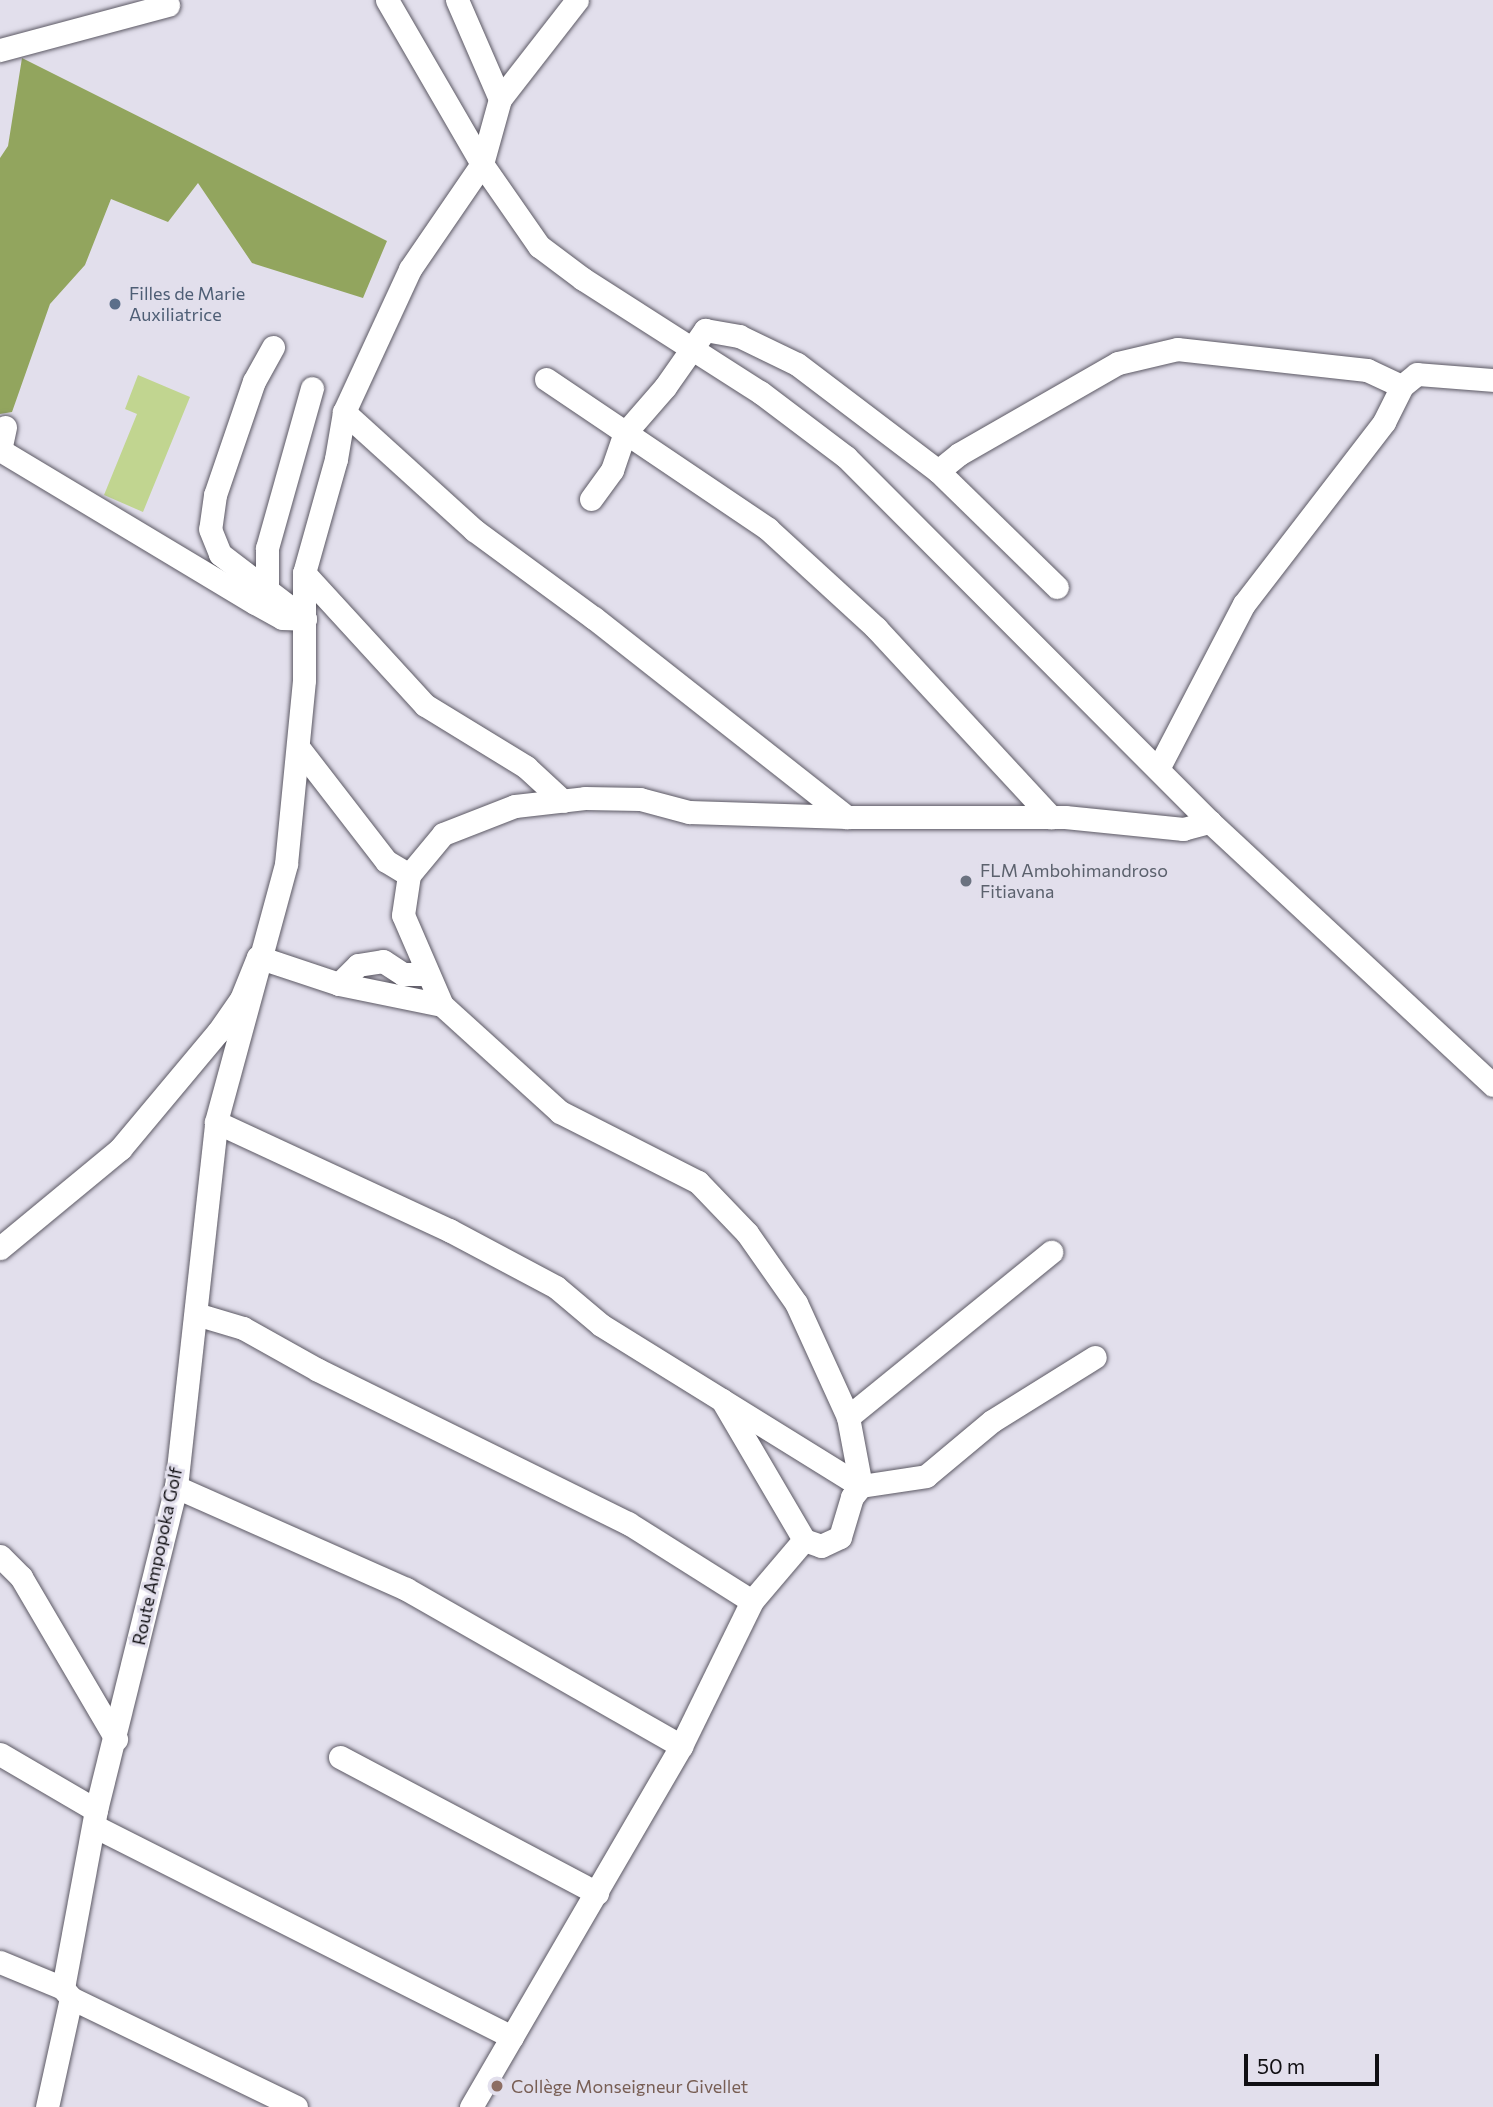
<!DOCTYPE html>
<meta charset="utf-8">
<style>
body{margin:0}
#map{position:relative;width:1493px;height:2107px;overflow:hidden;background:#e2dfec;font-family:Commissioner,sans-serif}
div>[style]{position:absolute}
.green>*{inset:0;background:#c1d590}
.forest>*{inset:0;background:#92a55e}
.roads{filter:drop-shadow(0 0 2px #5c5964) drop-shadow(0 0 2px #5c5964)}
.minor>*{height:23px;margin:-11.5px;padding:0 11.5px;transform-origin:11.5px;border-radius:11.5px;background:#fff}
.dots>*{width:19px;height:19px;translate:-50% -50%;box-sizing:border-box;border:4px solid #e2dfec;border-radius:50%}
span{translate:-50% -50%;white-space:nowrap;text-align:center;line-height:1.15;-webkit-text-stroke:6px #e2dfec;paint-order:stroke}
.service-label{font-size:18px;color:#4e5e75}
.left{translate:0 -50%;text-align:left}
.worship-label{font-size:18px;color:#5b616d}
.street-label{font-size:18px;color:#100f13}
.education-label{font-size:18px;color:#785e54}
.scale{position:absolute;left:1244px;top:2054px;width:135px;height:32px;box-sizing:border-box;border:4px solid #100f13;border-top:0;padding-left:9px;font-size:21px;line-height:24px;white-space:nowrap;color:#100f13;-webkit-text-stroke:5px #e2dfec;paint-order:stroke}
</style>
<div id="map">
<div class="green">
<div style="clip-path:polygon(138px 375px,190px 397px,143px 512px,104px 495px,137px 414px,125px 409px)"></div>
</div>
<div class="forest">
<div style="clip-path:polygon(22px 58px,387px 241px,363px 298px,252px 263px,198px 183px,168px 222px,111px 199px,85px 265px,50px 304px,12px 412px,0 414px,0 158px,8px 146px)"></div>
</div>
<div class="roads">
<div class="minor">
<div style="left:387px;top:0;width:190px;rotate:59.9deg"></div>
<div style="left:482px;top:164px;width:100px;rotate:55.2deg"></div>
<div style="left:539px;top:246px;width:55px;rotate:36.9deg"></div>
<div style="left:583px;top:279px;width:210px;rotate:32.6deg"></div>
<div style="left:760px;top:392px;width:108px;rotate:37.1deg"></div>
<div style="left:846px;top:457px;width:515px;rotate:45.08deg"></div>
<div style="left:1210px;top:822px;width:386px;rotate:42.9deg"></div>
<div style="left:457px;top:0;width:108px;rotate:66.5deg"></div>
<div style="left:0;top:50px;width:174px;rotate:-15deg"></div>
<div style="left:273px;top:347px;width:39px;rotate:119deg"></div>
<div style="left:254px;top:381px;width:120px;rotate:108.9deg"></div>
<div style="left:215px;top:495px;width:34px;rotate:98deg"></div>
<div style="left:210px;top:529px;width:27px;rotate:68deg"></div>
<div style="left:220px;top:554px;width:107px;rotate:37.4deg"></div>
<div style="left:546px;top:379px;width:268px;rotate:34deg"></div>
<div style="left:768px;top:529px;width:147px;rotate:42.5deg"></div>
<div style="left:876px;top:628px;width:258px;rotate:47.2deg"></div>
<div style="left:344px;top:412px;width:176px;rotate:42.2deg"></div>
<div style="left:474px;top:530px;width:149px;rotate:36.3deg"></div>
<div style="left:594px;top:618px;width:322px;rotate:38.2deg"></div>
<div style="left:5px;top:427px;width:24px;rotate:102deg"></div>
<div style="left:0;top:450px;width:297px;rotate:31deg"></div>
<div style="left:255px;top:603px;width:31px;rotate:29deg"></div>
<div style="left:282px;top:618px;width:23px;rotate:2deg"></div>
<div style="left:938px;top:471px;width:27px;rotate:-39deg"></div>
<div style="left:959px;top:454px;width:183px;rotate:-29.8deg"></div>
<div style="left:1118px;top:363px;width:61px;rotate:-13.3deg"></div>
<div style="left:1177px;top:349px;width:191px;rotate:6.3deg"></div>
<div style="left:1367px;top:370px;width:38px;rotate:25deg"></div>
<div style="left:591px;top:499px;width:36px;rotate:-54deg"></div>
<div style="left:612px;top:470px;width:39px;rotate:-71deg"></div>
<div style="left:625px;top:433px;width:61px;rotate:-49deg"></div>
<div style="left:665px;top:387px;width:70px;rotate:-54.9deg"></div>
<div style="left:705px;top:330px;width:35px;rotate:10deg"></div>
<div style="left:739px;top:336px;width:64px;rotate:25.8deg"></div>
<div style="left:797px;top:364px;width:177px;rotate:37.2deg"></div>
<div style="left:938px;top:471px;width:166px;rotate:44.3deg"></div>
<div style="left:304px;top:573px;width:179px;rotate:47.5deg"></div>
<div style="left:425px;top:705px;width:119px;rotate:31.5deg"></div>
<div style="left:526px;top:767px;width:50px;rotate:42.6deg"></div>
<div style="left:267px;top:587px;width:39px;rotate:-90deg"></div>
<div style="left:267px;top:548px;width:166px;rotate:-74.3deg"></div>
<div style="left:298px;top:747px;width:144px;rotate:52.3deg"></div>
<div style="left:386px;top:861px;width:27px;rotate:31deg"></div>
<div style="left:1159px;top:767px;width:184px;rotate:-62.5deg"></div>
<div style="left:1244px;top:604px;width:230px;rotate:-52.4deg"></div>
<div style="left:1384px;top:422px;width:40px;rotate:-63.4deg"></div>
<div style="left:1402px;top:386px;width:19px;rotate:-39deg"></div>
<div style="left:1417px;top:374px;width:76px;rotate:4.5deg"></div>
<div style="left:339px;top:984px;width:27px;rotate:-45deg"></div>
<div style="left:358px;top:965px;width:25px;rotate:-9deg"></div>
<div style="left:383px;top:961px;width:24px;rotate:33deg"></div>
<div style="left:403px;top:974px;width:18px"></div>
<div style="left:421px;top:974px;width:12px;rotate:-81deg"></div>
<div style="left:216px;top:1122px;width:257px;rotate:24.9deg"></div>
<div style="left:449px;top:1230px;width:121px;rotate:28deg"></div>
<div style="left:556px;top:1287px;width:59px;rotate:40.2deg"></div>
<div style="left:601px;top:1325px;width:306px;rotate:31.8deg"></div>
<div style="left:861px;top:1486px;width:66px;rotate:-8.7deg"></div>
<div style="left:926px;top:1476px;width:86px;rotate:-39.8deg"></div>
<div style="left:992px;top:1421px;width:121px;rotate:-31.9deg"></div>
<div style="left:0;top:1248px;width:156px;rotate:-39.5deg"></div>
<div style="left:120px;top:1149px;width:153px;rotate:-50.1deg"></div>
<div style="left:218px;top:1032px;width:40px;rotate:-55.1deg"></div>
<div style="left:241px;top:999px;width:45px;rotate:-68deg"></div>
<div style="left:258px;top:957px;width:85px;rotate:18.4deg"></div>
<div style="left:339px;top:984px;width:105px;rotate:11.5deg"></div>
<div style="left:196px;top:1314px;width:49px;rotate:16.6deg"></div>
<div style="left:243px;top:1328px;width:86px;rotate:29.2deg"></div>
<div style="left:318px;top:1370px;width:346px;rotate:26.3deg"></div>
<div style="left:628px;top:1523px;width:146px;rotate:32.2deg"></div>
<div style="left:722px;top:1400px;width:162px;rotate:59.6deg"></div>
<div style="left:804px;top:1540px;width:18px;rotate:19deg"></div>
<div style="left:821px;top:1546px;width:21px;rotate:-25deg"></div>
<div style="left:840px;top:1537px;width:42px;rotate:-73.3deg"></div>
<div style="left:852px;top:1497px;width:14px;rotate:-51deg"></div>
<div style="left:861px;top:1486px;width:70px;rotate:-100.7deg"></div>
<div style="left:848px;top:1417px;width:125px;rotate:-114.5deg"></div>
<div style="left:796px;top:1303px;width:85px;rotate:-125deg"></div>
<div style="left:747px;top:1233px;width:71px;rotate:-133.9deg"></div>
<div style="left:698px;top:1182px;width:155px;rotate:-153.1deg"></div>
<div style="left:560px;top:1112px;width:159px;rotate:-137.8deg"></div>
<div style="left:442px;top:1005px;width:98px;rotate:-113.4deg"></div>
<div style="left:403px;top:915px;width:40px;rotate:-81.5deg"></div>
<div style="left:409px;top:875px;width:53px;rotate:-50.3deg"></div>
<div style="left:443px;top:834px;width:77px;rotate:-21.3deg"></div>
<div style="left:515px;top:806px;width:70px;rotate:-6.5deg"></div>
<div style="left:585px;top:798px;width:55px;rotate:1deg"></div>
<div style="left:640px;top:799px;width:51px;rotate:14.9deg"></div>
<div style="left:689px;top:812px;width:158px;rotate:1.8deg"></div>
<div style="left:847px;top:817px;width:218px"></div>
<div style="left:1065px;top:817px;width:119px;rotate:5.8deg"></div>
<div style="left:1183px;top:829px;width:28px;rotate:-15deg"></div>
<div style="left:848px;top:1417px;width:262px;rotate:-39.1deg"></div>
<div style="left:176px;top:1487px;width:252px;rotate:23.9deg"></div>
<div style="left:406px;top:1589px;width:317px;rotate:29.7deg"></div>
<div style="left:0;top:1556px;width:30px;rotate:45deg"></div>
<div style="left:21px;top:1577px;width:188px;rotate:59.6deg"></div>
<div style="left:0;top:1754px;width:111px;rotate:30.3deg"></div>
<div style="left:340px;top:1757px;width:291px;rotate:27.9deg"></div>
<div style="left:96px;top:1827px;width:466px;rotate:26.8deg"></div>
<div style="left:0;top:1962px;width:68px;rotate:22.4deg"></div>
<div style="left:71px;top:1998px;width:250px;rotate:25.8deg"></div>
<div style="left:47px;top:2107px;width:112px;rotate:-77.6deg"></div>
<div style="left:71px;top:1998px;width:13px;rotate:-129deg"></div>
<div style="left:63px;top:1988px;width:181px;rotate:-79.5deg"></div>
<div style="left:96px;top:1810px;width:333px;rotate:-76.1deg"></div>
<div style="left:176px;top:1487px;width:367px;rotate:-83.7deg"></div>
<div style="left:216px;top:1122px;width:267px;rotate:-74.8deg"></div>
<div style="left:286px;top:864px;width:185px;rotate:-84.4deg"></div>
<div style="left:304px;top:680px;width:107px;rotate:-90deg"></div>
<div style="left:304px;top:573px;width:118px;rotate:-74.3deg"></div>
<div style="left:336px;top:459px;width:48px;rotate:-80.3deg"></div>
<div style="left:344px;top:412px;width:157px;rotate:-65.2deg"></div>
<div style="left:410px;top:269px;width:127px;rotate:-55.6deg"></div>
<div style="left:482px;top:164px;width:67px;rotate:-74.5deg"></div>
<div style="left:500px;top:99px;width:125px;rotate:-52.1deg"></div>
<div style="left:471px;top:2107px;width:418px;rotate:-59.8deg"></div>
<div style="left:681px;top:1746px;width:161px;rotate:-63.9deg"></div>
<div style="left:752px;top:1601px;width:80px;rotate:-49.6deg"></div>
</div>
</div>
<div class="dots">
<div style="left:115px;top:304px;background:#5c6f8a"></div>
<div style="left:966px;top:881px;background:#6b7280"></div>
<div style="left:497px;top:2086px;background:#8d6e63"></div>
</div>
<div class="service-label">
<span class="left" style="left:129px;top:304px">Filles de Marie<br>Auxiliatrice</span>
</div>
<div class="worship-label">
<span class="left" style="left:980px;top:881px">FLM Ambohimandroso<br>Fitiavana</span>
</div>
<div class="street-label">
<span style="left:157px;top:1556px;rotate:-78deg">Route Ampopoka Golf</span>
</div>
<div class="education-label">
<span class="left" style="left:511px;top:2086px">Collège Monseigneur Givellet</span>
</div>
<div class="scale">50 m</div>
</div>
